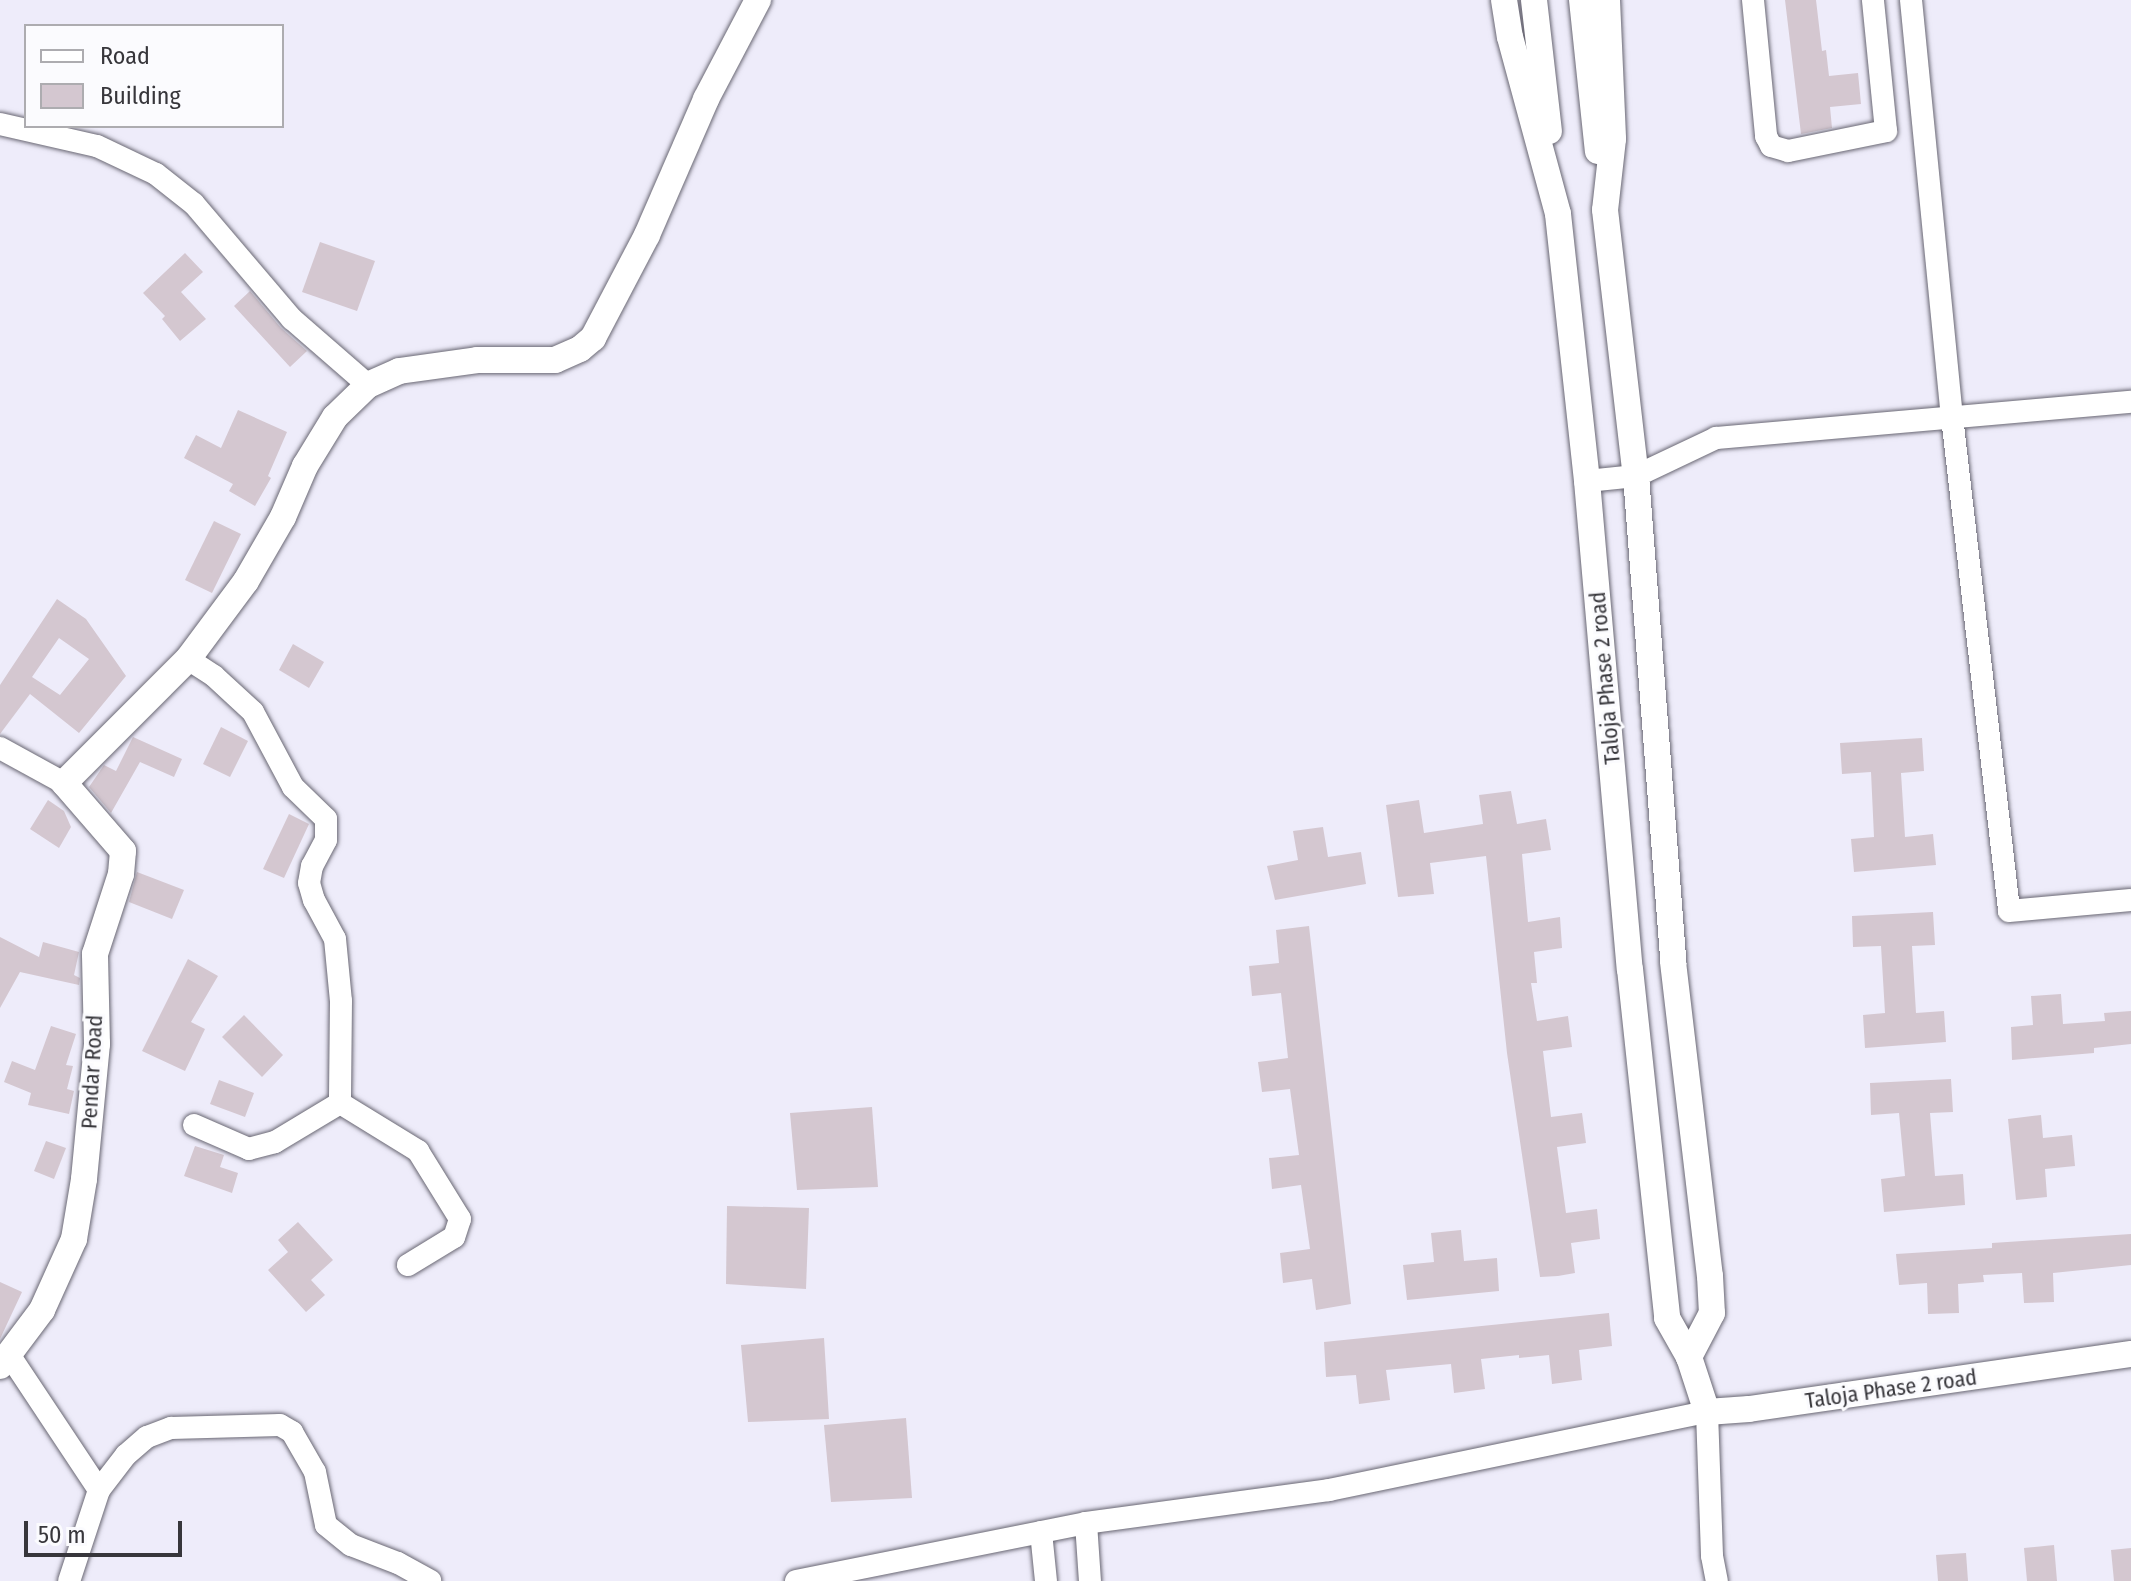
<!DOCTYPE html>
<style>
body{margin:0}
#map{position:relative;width:2131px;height:1581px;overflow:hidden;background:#eeecfa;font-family:"Fira Sans Condensed",sans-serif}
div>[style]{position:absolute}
.building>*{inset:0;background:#d4c7d0}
.roads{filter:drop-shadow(0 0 2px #696773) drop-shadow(0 0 2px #696773)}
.minor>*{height:22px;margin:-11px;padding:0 11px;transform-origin:11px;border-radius:11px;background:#fff}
.tertiary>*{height:26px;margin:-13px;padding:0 13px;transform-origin:13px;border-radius:13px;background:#fff}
span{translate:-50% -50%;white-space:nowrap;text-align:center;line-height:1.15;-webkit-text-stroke:6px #fbfbfe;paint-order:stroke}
.street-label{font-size:22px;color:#37363b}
.legend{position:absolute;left:24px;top:24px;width:260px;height:104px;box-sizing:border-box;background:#fbfbfe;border:2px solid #adacb0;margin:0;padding:10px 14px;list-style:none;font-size:24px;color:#37363b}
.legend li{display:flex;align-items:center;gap:16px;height:40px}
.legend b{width:40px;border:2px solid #adacb0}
.scale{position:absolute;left:24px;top:1521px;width:158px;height:36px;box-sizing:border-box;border:4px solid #37363b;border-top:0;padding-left:10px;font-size:24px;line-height:28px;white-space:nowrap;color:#37363b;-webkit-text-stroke:6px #fbfbfe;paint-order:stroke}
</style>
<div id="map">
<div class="building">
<div style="clip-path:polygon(1785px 0,1816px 0,1822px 51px,1826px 50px,1829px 76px,1858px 73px,1861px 104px,1830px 107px,1832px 128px,1801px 134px)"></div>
<div style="clip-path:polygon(320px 242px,375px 261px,357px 311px,302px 292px)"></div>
<div style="clip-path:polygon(185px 253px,203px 272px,181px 292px,206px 319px,180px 341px,162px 319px,165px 316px,143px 293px)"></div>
<div style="clip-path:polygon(250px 291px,281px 328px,307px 351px,290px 367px,234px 306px)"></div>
<div style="clip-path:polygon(238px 410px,287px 432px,268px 476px,271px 478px,255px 506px,229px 491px,233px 484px,184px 458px,196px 435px,221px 448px)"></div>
<div style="clip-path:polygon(214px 521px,241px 534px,212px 593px,185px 580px)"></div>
<div style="clip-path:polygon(evenodd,57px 599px,86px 619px,126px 676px,79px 733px,30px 694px,0 734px,0 685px,57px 599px,59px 638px,89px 659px,60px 695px,32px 677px,59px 638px)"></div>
<div style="clip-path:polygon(293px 644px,324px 662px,309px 688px,279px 670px)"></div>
<div style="clip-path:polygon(221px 727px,248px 741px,230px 777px,203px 764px)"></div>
<div style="clip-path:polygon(133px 737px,182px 759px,174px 777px,140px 762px,111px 813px,89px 787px,104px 765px,116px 771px)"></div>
<div style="clip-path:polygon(1922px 738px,1924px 771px,1901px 773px,1905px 837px,1933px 834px,1936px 865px,1854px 872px,1851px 839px,1874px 837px,1871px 772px,1842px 774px,1840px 743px)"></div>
<div style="clip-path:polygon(1511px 791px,1517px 824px,1546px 819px,1551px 850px,1522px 854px,1528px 922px,1560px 917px,1562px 948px,1534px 952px,1537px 983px,1531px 983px,1537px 1021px,1568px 1016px,1572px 1047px,1543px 1051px,1551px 1117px,1582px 1113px,1586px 1143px,1557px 1147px,1566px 1213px,1597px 1209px,1600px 1239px,1571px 1243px,1575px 1273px,1558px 1276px,1540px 1277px,1507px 1053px,1486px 856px,1430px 863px,1434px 894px,1398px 897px,1386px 805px,1419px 800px,1424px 833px,1483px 824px,1479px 795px)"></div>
<div style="clip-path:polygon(48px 800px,64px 811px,71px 827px,59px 848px,30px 829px)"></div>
<div style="clip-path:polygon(289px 814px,309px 824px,284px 878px,263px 869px)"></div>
<div style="clip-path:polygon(1323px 827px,1328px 857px,1361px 852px,1366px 884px,1275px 900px,1267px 866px,1298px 860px,1293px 831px)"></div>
<div style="clip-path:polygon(137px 872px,184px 890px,172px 919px,129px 902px)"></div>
<div style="clip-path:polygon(1933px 912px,1935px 945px,1912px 946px,1916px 1013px,1944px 1011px,1946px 1042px,1865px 1048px,1863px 1015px,1885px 1013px,1881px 946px,1853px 947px,1852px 916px)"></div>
<div style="clip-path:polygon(1309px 926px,1351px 1304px,1316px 1310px,1312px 1279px,1283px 1283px,1280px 1253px,1310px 1249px,1301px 1185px,1272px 1189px,1269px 1158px,1299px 1155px,1290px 1089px,1262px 1092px,1258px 1062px,1288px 1058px,1281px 993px,1252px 996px,1249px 966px,1279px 963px,1276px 930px)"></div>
<div style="clip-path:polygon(0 937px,39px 957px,43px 942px,79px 952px,74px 975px,80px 978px,79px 985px,20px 972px,0 1008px)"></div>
<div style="clip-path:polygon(188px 959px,218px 976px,191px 1022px,205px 1029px,185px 1071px,142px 1051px)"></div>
<div style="clip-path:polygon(2061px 994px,2063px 1024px,2105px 1021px,2104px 1013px,2131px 1011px,2131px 1044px,2094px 1048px,2094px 1053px,2012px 1060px,2011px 1027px,2033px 1025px,2031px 996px)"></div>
<div style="clip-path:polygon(244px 1015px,283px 1055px,262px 1077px,222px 1037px)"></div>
<div style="clip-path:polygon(51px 1026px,76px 1034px,66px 1065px,73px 1066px,67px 1089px,74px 1091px,69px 1114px,28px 1105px,31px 1093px,4px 1082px,12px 1061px,35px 1070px)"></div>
<div style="clip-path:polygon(1951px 1079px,1953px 1112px,1930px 1113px,1935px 1176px,1963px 1174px,1965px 1205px,1884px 1212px,1881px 1179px,1905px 1176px,1899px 1113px,1871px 1115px,1870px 1083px)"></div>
<div style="clip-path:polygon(219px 1080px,254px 1093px,245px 1117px,210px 1104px)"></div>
<div style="clip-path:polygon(872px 1107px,878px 1187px,797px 1190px,790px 1113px)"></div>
<div style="clip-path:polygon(2041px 1115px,2043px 1138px,2072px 1135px,2075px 1166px,2045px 1169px,2047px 1197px,2016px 1200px,2008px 1119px)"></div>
<div style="clip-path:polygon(46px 1141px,66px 1148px,54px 1179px,34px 1171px)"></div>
<div style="clip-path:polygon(195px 1146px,224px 1155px,220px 1167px,238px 1173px,232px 1193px,184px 1176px)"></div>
<div style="clip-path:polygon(727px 1206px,809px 1208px,806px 1289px,726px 1284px)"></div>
<div style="clip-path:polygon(298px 1222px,333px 1260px,311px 1280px,325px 1295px,306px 1312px,268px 1270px,288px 1252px,278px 1240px)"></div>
<div style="clip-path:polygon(1461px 1230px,1464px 1261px,1497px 1258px,1499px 1291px,1407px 1300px,1403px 1265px,1434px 1262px,1431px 1233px)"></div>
<div style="clip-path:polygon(2131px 1234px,2131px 1265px,2053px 1273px,2054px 1302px,2024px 1303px,2022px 1273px,1983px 1275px,1984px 1282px,1958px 1284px,1959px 1313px,1928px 1314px,1927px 1283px,1899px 1285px,1896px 1254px,1992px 1248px,1992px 1243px)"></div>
<div style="clip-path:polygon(0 1282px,22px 1292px,0 1339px)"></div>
<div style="clip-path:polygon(1609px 1313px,1612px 1346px,1579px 1350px,1582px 1380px,1552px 1384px,1549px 1355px,1519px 1358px,1519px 1355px,1481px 1359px,1485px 1389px,1454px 1393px,1451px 1364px,1386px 1370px,1390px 1400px,1359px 1404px,1356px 1375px,1326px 1377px,1324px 1342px)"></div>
<div style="clip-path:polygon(824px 1338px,829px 1419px,748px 1422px,741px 1345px)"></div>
<div style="clip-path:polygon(906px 1418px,912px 1498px,831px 1502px,824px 1425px)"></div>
<div style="clip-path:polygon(2054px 1545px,2057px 1581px,2027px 1581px,2024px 1548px)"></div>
<div style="clip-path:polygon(2131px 1548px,2131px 1581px,2114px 1581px,2111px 1550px)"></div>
<div style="clip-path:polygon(1966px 1553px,1968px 1581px,1938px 1581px,1936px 1555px)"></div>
</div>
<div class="roads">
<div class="minor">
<div style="left:1753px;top:0;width:137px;rotate:84.5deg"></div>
<div style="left:1766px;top:136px;width:11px;rotate:63deg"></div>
<div style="left:1771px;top:146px;width:18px;rotate:16deg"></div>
<div style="left:1788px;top:151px;width:100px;rotate:-11.5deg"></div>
<div style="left:1886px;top:131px;width:132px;rotate:-95.7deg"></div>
<div style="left:1911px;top:0;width:419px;rotate:84.4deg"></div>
<div style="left:1952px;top:417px;width:497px;rotate:83.4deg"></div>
<div style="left:2009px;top:911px;width:122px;rotate:-5.2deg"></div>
<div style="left:0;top:124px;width:99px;rotate:12.8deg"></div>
<div style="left:97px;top:146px;width:65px;rotate:25.4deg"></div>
<div style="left:156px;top:174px;width:48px;rotate:38.3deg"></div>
<div style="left:194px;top:204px;width:151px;rotate:49.6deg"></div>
<div style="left:292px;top:319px;width:101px;rotate:41deg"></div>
<div style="left:1587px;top:481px;width:49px;rotate:-5.8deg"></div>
<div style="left:1636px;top:476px;width:89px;rotate:-25.4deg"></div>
<div style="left:1716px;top:438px;width:417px;rotate:-5deg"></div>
<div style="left:188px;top:659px;width:31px;rotate:33deg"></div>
<div style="left:214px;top:676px;width:53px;rotate:42.7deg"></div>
<div style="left:253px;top:712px;width:85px;rotate:61.9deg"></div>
<div style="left:293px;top:787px;width:46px;rotate:44.1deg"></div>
<div style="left:326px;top:819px;width:21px;rotate:90deg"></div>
<div style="left:326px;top:840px;width:30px;rotate:118deg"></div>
<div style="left:312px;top:866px;width:17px;rotate:100deg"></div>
<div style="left:309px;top:883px;width:18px;rotate:74deg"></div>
<div style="left:314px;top:900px;width:44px;rotate:61.7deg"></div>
<div style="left:335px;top:939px;width:62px;rotate:84.5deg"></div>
<div style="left:341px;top:1001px;width:102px;rotate:90.6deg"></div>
<div style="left:340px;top:1103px;width:76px;rotate:149deg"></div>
<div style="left:275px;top:1142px;width:27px;rotate:165deg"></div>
<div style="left:249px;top:1149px;width:60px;rotate:-156.4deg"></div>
<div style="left:0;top:748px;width:73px;rotate:28.7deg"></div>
<div style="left:340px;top:1103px;width:92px;rotate:31.6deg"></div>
<div style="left:418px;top:1151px;width:80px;rotate:58.3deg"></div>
<div style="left:460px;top:1219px;width:19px;rotate:108deg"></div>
<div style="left:454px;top:1237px;width:54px;rotate:148.7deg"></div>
<div style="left:10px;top:1356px;width:161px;rotate:56.4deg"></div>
<div style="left:99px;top:1490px;width:96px;rotate:108.2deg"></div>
<div style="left:99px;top:1490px;width:44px;rotate:-52.4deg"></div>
<div style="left:126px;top:1455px;width:28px;rotate:-41deg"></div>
<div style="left:147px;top:1437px;width:26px;rotate:-21deg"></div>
<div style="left:171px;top:1428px;width:109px;rotate:-1.6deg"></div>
<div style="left:280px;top:1425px;width:14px;rotate:30deg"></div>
<div style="left:292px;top:1432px;width:46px;rotate:60.1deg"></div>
<div style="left:315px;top:1472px;width:54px;rotate:78.3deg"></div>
<div style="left:326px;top:1525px;width:32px;rotate:39deg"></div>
<div style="left:351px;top:1545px;width:50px;rotate:21deg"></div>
<div style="left:398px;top:1563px;width:37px;rotate:29deg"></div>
<div style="left:1086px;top:1523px;width:58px;rotate:86.1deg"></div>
<div style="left:1041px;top:1532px;width:49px;rotate:84.2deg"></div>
<div style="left:796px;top:1581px;width:296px;rotate:-11.3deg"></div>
<div style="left:1086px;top:1523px;width:245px;rotate:-7.7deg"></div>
<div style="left:1329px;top:1490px;width:386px;rotate:-11.7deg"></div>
<div style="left:1707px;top:1412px;width:144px;rotate:88deg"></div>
<div style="left:1712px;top:1556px;width:25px;rotate:79deg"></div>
</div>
<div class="tertiary">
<div style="left:1504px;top:0;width:37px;rotate:81deg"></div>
<div style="left:1510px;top:37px;width:183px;rotate:74.8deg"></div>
<div style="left:1558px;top:214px;width:269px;rotate:83.8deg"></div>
<div style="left:1587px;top:481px;width:490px;rotate:85deg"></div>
<div style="left:1630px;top:969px;width:351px;rotate:83.9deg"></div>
<div style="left:1667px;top:1318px;width:45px;rotate:60.6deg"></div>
<div style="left:1689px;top:1357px;width:58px;rotate:71.9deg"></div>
<div style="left:1707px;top:1412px;width:42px;rotate:-4.1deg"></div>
<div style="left:1749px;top:1409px;width:386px;rotate:-8.2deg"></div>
<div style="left:1534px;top:0;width:132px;rotate:83.5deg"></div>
<div style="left:1582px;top:0;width:152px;rotate:84deg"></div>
<div style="left:1607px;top:0;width:139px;rotate:87.5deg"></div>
<div style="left:1613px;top:139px;width:71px;rotate:96.4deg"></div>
<div style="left:1605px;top:210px;width:268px;rotate:83.4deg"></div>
<div style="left:1636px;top:476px;width:487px;rotate:85.6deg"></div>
<div style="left:1673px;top:962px;width:316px;rotate:83.3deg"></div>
<div style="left:1710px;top:1276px;width:37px;rotate:87deg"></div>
<div style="left:1712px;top:1313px;width:50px;rotate:117.6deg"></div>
<div style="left:0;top:1366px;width:70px;rotate:-53.1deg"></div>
<div style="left:42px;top:1310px;width:78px;rotate:-65.7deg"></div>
<div style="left:74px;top:1239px;width:61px;rotate:-80.5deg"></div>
<div style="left:84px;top:1179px;width:136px;rotate:-84.5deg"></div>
<div style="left:97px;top:1044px;width:90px;rotate:-91.3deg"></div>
<div style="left:95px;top:954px;width:84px;rotate:-72deg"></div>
<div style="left:121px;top:874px;width:23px;rotate:-85deg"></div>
<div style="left:123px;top:851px;width:90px;rotate:-130.9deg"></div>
<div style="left:64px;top:783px;width:175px;rotate:-45deg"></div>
<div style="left:188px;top:659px;width:97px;rotate:-53.4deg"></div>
<div style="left:246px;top:581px;width:74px;rotate:-60deg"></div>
<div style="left:283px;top:517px;width:56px;rotate:-66.7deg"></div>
<div style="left:305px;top:466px;width:57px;rotate:-58.5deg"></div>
<div style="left:335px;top:417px;width:46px;rotate:-44.1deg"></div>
<div style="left:368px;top:385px;width:34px;rotate:-24deg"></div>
<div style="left:399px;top:371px;width:79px;rotate:-8deg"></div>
<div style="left:477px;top:360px;width:78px"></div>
<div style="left:555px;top:360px;width:27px;rotate:-24deg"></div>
<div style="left:580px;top:349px;width:17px;rotate:-40deg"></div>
<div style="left:593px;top:338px;width:116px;rotate:-62.3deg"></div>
<div style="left:647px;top:235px;width:148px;rotate:-66.5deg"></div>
<div style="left:706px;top:99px;width:112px;rotate:-62.3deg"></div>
</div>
</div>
<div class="street-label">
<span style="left:1605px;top:678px;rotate:-95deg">Taloja Phase 2 road</span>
<span style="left:92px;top:1072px;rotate:-87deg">Pendar Road</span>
<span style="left:1891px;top:1389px;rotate:-8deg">Taloja Phase 2 road</span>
</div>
<ul class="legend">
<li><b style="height:10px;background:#fff"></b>Road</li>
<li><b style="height:22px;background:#d4c7d0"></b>Building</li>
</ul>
<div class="scale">50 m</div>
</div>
